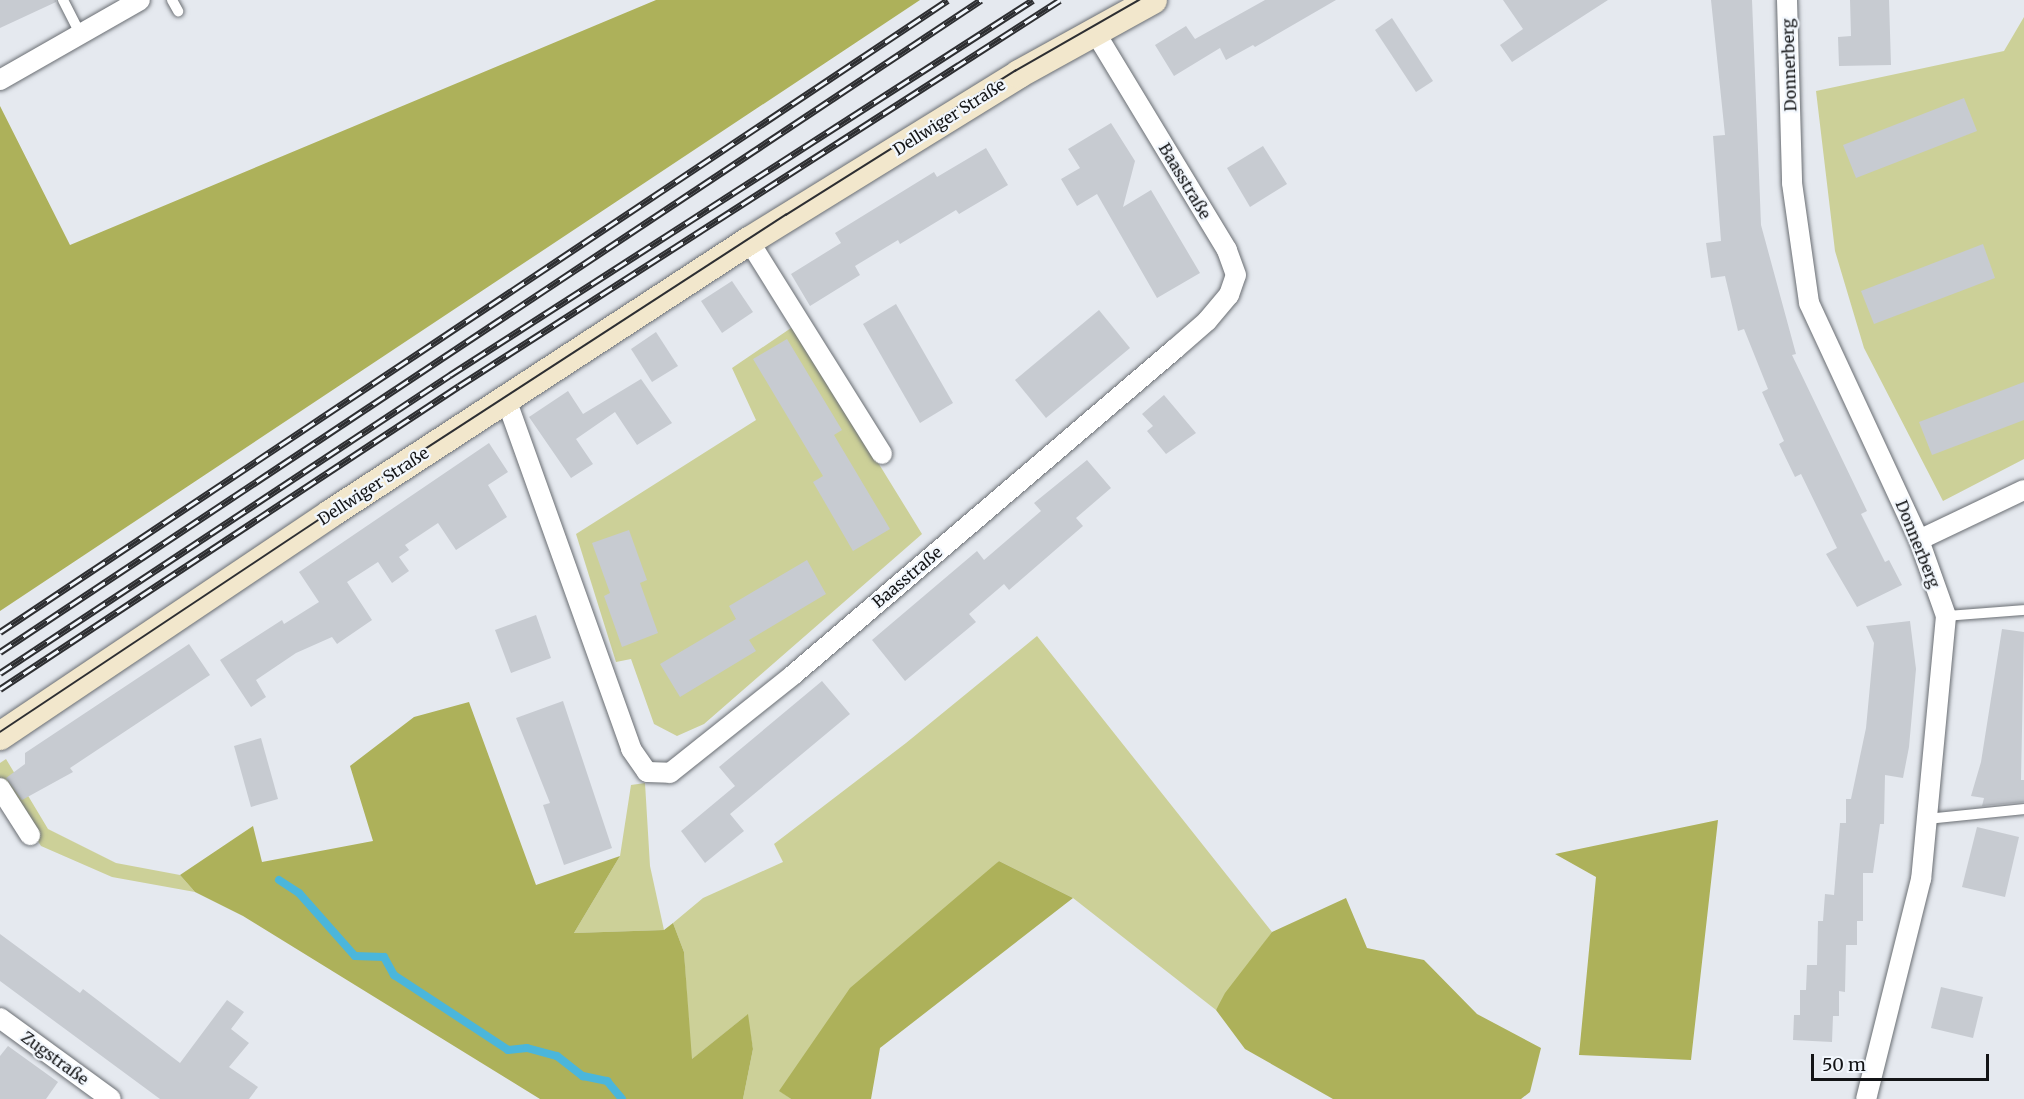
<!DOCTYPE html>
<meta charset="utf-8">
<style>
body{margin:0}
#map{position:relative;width:2024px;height:1099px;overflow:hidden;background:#e5e9ef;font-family:Merriweather,serif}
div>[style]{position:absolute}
.green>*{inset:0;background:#ccd098}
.forest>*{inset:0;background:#adb15a}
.stream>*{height:8px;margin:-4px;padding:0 4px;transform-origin:4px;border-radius:4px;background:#4bb6db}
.building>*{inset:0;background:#c7cbd1}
.roads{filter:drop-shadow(0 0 2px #6a6e73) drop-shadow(0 0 2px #6a6e73)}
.lane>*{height:10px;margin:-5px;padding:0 5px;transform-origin:5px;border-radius:5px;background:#fff}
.street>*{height:20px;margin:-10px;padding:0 10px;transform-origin:10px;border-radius:10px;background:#fff}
.secondary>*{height:28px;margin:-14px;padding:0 14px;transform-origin:14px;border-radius:14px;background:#f2e7cc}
.tram>*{height:1.5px;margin:-0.75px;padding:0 0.75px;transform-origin:0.75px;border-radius:0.75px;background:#2d2e31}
.rail>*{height:7px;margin-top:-3.5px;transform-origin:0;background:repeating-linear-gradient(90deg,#f2f7fd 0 14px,#2d2e31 0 28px);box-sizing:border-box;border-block:2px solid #2d2e31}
span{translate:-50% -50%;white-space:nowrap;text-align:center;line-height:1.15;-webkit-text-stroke:4.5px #f2f7fd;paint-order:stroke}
.street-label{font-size:16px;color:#131416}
.scale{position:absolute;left:1811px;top:1054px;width:178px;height:27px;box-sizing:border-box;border:3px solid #131416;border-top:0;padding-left:8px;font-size:18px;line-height:21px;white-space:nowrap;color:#131416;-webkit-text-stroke:4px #f2f7fd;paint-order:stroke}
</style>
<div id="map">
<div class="green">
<div style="clip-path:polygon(2024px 17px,2024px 459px,1943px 501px,1864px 348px,1835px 251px,1816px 91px,2004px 51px)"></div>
<div style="clip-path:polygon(794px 326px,922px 534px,704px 724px,677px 736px,654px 724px,631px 659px,616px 662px,576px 534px,756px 420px,732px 368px)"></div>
<div style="clip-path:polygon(1037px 636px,1272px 932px,1216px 1010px,1073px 898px,999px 861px,780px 1091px,791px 1099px,743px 1099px,753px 1049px,747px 1015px,691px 1060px,684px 952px,673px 923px,703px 898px,783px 862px,774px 844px,906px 743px)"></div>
<div style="clip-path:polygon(6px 759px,48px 829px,116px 863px,180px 875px,195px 892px,112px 877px,41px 846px,0 780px,0 763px)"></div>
<div style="clip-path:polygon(645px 783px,650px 866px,664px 930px,574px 933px,620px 856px,631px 785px)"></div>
</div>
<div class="forest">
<div style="clip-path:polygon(656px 0,920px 0,0 611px,0 106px,70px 245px)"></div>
<div style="clip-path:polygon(469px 702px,536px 885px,620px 856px,574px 933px,664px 930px,673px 923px,684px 952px,692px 1059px,748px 1014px,753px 1049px,743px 1099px,540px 1099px,243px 916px,195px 892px,180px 875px,253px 826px,262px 862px,373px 841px,350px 766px,414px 717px)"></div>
<div style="clip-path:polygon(1718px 820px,1691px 1060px,1579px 1055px,1596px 877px,1555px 854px)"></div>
<div style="clip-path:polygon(999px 861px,1073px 898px,880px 1048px,871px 1099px,791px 1099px,779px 1091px,850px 988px)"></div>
<div style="clip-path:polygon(1346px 898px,1367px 948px,1424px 960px,1477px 1014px,1541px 1048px,1530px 1092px,1521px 1099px,1333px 1099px,1245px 1049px,1216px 1010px,1225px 993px,1272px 932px)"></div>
</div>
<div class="stream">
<div style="left:279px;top:880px;width:24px;rotate:33deg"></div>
<div style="left:299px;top:893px;width:84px;rotate:48.4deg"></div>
<div style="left:355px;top:956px;width:29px;rotate:2deg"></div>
<div style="left:384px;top:957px;width:21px;rotate:61deg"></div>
<div style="left:394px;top:975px;width:136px;rotate:33.3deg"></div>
<div style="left:508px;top:1050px;width:19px;rotate:-6deg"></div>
<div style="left:527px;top:1048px;width:31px;rotate:15deg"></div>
<div style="left:557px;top:1056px;width:33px;rotate:38deg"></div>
<div style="left:583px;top:1076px;width:25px;rotate:12deg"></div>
<div style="left:607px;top:1081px;width:23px;rotate:50deg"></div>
</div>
<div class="building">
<div style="clip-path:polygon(0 0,56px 0,56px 2px,0 28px)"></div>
<div style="clip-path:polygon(1265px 0,1336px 0,1255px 47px,1253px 45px,1226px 60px,1220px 48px,1174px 76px,1155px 45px,1186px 26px,1195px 39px)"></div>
<div style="clip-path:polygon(1503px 0,1608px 0,1512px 62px,1500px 45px,1523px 29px)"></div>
<div style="clip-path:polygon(1711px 0,1752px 0,1761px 225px,1796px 354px,1792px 355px,1867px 511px,1861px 514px,1885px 562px,1889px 560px,1902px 585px,1857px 607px,1826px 554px,1837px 548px,1801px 474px,1795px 477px,1779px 444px,1784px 441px,1762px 392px,1768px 389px,1744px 329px,1738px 331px,1725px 276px,1711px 278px,1706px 243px,1721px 241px,1713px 136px,1725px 135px)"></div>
<div style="clip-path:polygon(1850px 0,1889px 0,1891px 65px,1839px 66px,1838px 37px,1851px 36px)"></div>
<div style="clip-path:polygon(1392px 18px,1433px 81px,1416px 92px,1375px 30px)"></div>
<div style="clip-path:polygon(1964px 98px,1977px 131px,1856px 178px,1843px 145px)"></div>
<div style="clip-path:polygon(1111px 123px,1135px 161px,1123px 207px,1151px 190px,1200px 273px,1157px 298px,1097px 194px,1077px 206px,1061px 179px,1080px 168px,1068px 149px)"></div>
<div style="clip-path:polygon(1263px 146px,1287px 184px,1250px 207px,1227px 168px)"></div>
<div style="clip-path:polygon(986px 148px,1008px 185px,959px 214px,956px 210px,900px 244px,898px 240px,855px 266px,860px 275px,810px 306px,791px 274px,841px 243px,835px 233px,934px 172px,937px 177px)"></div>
<div style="clip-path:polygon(1983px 244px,1995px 278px,1874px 324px,1861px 291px)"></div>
<div style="clip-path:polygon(732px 281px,753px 312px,722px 333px,701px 301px)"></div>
<div style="clip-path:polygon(896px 304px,953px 403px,920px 423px,863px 324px)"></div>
<div style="clip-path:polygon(1099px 310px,1130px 348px,1046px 418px,1015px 380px)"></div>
<div style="clip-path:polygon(656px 332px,678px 366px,652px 382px,631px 349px)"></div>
<div style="clip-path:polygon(787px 339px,842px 430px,834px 435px,890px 529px,853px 551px,813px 482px,823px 476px,753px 359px)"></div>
<div style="clip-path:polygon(641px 379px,672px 423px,637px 445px,615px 412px,576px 439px,593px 464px,571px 478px,529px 417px,568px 391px,583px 414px)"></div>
<div style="clip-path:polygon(2024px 382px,2024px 420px,1932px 455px,1919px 422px)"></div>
<div style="clip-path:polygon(1164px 395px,1196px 433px,1166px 454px,1147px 431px,1153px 426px,1142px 414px)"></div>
<div style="clip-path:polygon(489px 443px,508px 472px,488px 485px,507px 517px,456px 550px,438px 523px,405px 545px,409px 550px,399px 557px,409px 571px,392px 583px,378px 562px,347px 582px,372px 620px,337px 644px,332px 637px,296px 653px,256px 680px,266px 697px,251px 707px,220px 660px,282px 620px,284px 624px,319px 602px,299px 572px)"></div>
<div style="clip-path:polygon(1087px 460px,1111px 488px,1076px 518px,1083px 526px,1009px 590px,1004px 584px,969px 614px,976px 622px,905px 681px,872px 640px,977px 551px,984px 560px,1041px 511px,1034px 503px)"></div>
<div style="clip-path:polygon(629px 530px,647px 580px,640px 583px,658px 633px,622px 647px,604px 596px,610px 593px,592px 543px)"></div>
<div style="clip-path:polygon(807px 560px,826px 594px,749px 640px,756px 651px,680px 697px,660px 664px,736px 619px,729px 606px)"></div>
<div style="clip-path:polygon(536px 615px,551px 658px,511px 673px,495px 630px)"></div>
<div style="clip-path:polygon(1910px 621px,1916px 669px,1909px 747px,1903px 778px,1885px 775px,1884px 824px,1880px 824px,1873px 873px,1863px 873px,1863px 921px,1857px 921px,1857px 945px,1846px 945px,1845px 992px,1839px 991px,1839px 1016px,1833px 1016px,1832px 1042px,1793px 1040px,1794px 1015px,1800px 1015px,1800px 990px,1806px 990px,1807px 965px,1817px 965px,1818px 921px,1823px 921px,1825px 894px,1834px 895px,1840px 823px,1846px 823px,1846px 799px,1851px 799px,1866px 728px,1874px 643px,1866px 626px)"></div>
<div style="clip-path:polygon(2002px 629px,2024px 632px,2021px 780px,2024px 780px,2024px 802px,1982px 806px,1984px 798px,1971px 796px,1981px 762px)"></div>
<div style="clip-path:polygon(189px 644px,210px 675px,70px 768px,73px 772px,22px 800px,6px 778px,25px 764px,25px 753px)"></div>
<div style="clip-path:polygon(822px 681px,850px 714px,730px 814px,744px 831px,705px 863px,681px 831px,735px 786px,719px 767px)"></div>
<div style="clip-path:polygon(563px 701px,612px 848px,564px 865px,543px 805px,550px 803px,516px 718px)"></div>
<div style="clip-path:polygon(261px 738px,278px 799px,251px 807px,234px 746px)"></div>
<div style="clip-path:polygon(1977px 827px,2019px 837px,2005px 897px,1962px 887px)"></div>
<div style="clip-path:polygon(0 934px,80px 993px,83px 989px,180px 1063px,227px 1000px,244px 1012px,231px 1029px,249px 1043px,229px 1067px,258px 1087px,249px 1099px,160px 1099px,0 981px)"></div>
<div style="clip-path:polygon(1941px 987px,1983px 997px,1973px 1038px,1931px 1028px)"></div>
<div style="clip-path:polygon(8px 1046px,58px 1082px,46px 1099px,0 1099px,0 1056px)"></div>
</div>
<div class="roads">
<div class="lane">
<div style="left:63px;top:0;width:38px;rotate:63deg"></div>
<div style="left:172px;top:0;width:13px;rotate:61deg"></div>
<div style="left:1946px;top:616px;width:78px;rotate:-4.4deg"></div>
<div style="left:1927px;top:819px;width:98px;rotate:-5.9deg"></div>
</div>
<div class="street">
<div style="left:1787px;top:0;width:183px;rotate:88.4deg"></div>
<div style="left:1792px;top:183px;width:121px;rotate:81.9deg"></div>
<div style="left:1809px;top:303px;width:261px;rotate:65.1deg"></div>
<div style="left:1919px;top:540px;width:81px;rotate:70.4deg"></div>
<div style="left:1946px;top:616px;width:264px;rotate:95.4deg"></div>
<div style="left:1921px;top:879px;width:227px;rotate:104deg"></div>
<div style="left:0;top:80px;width:161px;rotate:-29.7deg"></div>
<div style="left:749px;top:241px;width:251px;rotate:58deg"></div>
<div style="left:506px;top:399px;width:372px;rotate:70.3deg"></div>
<div style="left:631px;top:749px;width:28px;rotate:55deg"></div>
<div style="left:647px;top:772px;width:23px;rotate:2deg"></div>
<div style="left:670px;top:773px;width:157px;rotate:-38.5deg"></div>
<div style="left:793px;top:675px;width:502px;rotate:-40.48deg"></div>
<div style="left:1175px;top:349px;width:43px;rotate:-41.2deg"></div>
<div style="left:1207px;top:321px;width:34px;rotate:-50deg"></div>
<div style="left:1229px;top:295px;width:21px;rotate:-71deg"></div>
<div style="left:1236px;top:275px;width:27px;rotate:-110deg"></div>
<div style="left:1227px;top:250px;width:255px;rotate:-121.2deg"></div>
<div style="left:1919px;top:540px;width:116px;rotate:-25.5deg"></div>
<div style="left:0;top:788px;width:56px;rotate:57.4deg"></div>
<div style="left:0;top:1018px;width:137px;rotate:36.1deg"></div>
</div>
<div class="secondary">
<div style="left:0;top:736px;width:398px;rotate:-33.9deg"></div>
<div style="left:330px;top:514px;width:500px;rotate:-33.09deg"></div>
<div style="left:749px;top:241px;width:317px;rotate:-31.7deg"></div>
<div style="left:1019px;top:74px;width:153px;rotate:-28.9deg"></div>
</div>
</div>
<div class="tram">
<div style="left:0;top:732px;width:507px;rotate:-33.66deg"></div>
<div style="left:422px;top:451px;width:434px;rotate:-33deg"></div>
<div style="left:786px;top:215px;width:271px;rotate:-32.2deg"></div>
<div style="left:1015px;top:71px;width:143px;rotate:-29.8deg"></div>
</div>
<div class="rail">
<div style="left:0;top:632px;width:1139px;rotate:-33.69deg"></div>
<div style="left:0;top:652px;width:1178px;rotate:-33.61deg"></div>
<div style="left:0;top:673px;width:540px;rotate:-33.51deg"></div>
<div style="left:450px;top:375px;width:693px;rotate:-32.75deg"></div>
<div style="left:0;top:689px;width:550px;rotate:-33.43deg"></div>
<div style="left:459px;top:386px;width:714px;rotate:-32.71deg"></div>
</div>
<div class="street-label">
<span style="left:1789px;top:65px;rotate:-92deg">Donnerberg</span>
<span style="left:949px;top:117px;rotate:-32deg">Dellwiger Straße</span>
<span style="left:1185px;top:181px;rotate:59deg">Baasstraße</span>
<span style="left:373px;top:486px;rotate:-33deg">Dellwiger Straße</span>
<span style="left:1918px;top:544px;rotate:68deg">Donnerberg</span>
<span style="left:907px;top:577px;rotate:-40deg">Baasstraße</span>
<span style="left:55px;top:1058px;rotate:36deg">Zugstraße</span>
</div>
<div class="scale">50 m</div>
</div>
